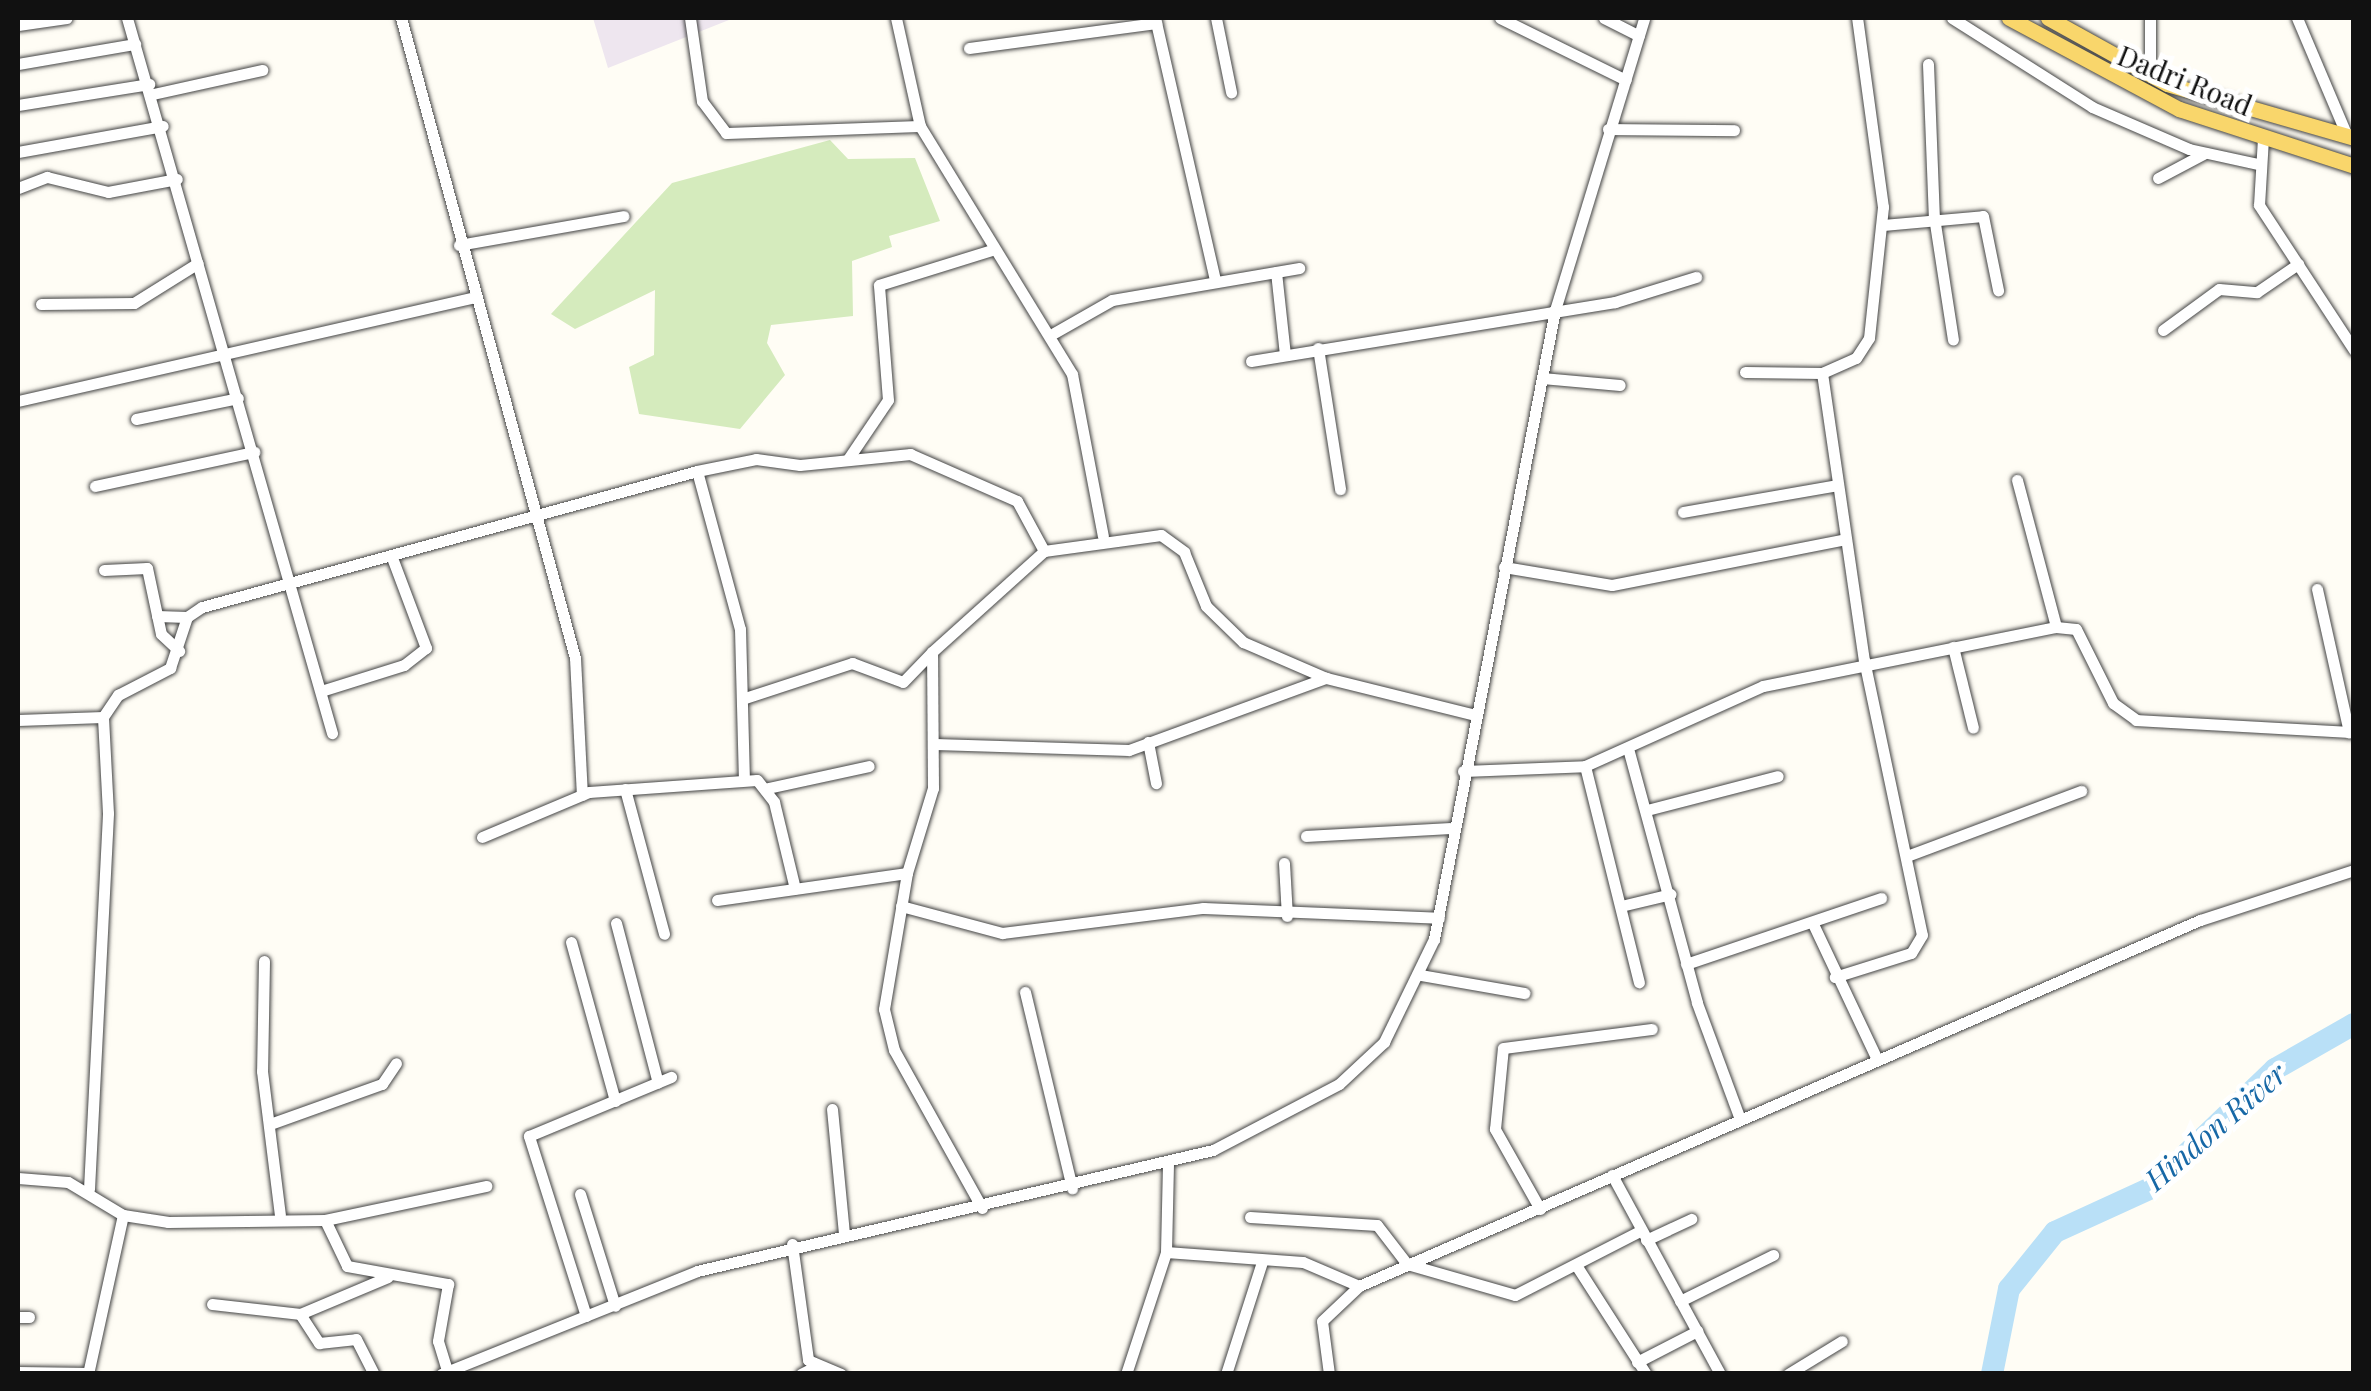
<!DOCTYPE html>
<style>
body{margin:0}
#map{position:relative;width:2371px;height:1391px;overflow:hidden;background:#fffdf5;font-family:"Playfair Display",serif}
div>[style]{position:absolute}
.industrial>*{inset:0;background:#eee6ef}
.green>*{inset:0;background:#d5ebbd}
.river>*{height:22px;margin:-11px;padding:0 11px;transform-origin:11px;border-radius:11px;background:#b9e0f7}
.roads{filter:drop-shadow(0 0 2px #444) drop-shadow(0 0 2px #444)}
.minor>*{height:11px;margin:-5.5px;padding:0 5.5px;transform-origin:5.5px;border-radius:5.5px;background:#fff}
.major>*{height:15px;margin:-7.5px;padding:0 7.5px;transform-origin:7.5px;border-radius:7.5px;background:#f9d66b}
span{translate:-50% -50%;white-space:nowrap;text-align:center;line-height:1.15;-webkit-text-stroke:10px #fff;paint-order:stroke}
.street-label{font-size:28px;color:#111}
.water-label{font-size:30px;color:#1768a6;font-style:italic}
.frame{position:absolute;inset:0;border:20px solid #111;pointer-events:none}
</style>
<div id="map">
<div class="industrial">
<div style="clip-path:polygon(593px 18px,734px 18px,608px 68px)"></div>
</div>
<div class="green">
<div style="clip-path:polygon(830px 140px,848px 159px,915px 158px,940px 221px,889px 236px,892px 247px,852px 261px,853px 316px,771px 325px,767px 343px,785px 375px,740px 429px,639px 414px,629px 367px,654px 355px,655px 290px,575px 329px,551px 314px,672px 183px)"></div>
</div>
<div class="river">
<div style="left:1992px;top:1374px;width:87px;rotate:-78.7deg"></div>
<div style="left:2009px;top:1289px;width:73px;rotate:-51.1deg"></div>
<div style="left:2055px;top:1232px;width:106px;rotate:-24.6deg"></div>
<div style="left:2151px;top:1188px;width:172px;rotate:-43.8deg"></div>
<div style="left:2275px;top:1069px;width:91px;rotate:-29.7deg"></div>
</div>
<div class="roads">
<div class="minor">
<div style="left:127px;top:18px;width:744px;rotate:74deg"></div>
<div style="left:401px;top:18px;width:663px;rotate:74.79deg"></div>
<div style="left:575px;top:658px;width:137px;rotate:87.1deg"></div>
<div style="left:690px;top:18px;width:84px;rotate:81.8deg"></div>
<div style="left:702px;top:101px;width:40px;rotate:53deg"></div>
<div style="left:726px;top:133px;width:194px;rotate:-2.1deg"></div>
<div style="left:896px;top:18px;width:111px;rotate:77.5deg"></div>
<div style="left:920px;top:126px;width:291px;rotate:58.5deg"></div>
<div style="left:1072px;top:374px;width:165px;rotate:79.2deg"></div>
<div style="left:1155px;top:18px;width:268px;rotate:77.1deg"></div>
<div style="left:1216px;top:18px;width:76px;rotate:78.5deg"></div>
<div style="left:1500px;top:18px;width:140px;rotate:26.2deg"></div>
<div style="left:1604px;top:18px;width:39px;rotate:27deg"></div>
<div style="left:1952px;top:18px;width:166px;rotate:32.4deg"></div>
<div style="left:2092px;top:107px;width:106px;rotate:23.4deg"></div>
<div style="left:2189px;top:149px;width:71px;rotate:12.3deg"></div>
<div style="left:2150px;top:18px;width:57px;rotate:90deg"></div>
<div style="left:2297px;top:18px;width:128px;rotate:67deg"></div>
<div style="left:18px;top:25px;width:49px;rotate:-8.1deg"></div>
<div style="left:969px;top:48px;width:189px;rotate:-7.6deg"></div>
<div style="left:18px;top:64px;width:119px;rotate:-9.7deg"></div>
<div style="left:1928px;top:64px;width:153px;rotate:87.8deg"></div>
<div style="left:1934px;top:217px;width:124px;rotate:81.2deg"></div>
<div style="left:153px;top:94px;width:112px;rotate:-12.4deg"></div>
<div style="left:18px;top:105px;width:133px;rotate:-9.1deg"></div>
<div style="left:1608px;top:129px;width:126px;rotate:0.5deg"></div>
<div style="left:2263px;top:138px;width:67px;rotate:93.4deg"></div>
<div style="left:2259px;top:205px;width:173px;rotate:56.8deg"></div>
<div style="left:18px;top:152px;width:147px;rotate:-10.2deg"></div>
<div style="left:2158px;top:178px;width:53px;rotate:-28deg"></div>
<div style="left:18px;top:188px;width:31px;rotate:-21deg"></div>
<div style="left:47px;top:177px;width:63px;rotate:13.8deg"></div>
<div style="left:108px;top:192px;width:70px;rotate:-10.7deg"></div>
<div style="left:1883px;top:225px;width:100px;rotate:-5.1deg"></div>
<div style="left:1983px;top:216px;width:76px;rotate:78.5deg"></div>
<div style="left:459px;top:245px;width:167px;rotate:-10deg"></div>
<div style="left:1276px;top:272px;width:83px;rotate:83.8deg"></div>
<div style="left:41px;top:304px;width:93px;rotate:-0.6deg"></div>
<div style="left:134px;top:303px;width:75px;rotate:-32deg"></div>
<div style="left:2163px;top:330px;width:69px;rotate:-36.2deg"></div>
<div style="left:2219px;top:289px;width:38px;rotate:5deg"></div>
<div style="left:2257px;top:292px;width:50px;rotate:-34.3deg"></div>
<div style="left:1054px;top:333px;width:67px;rotate:-29.6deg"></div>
<div style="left:1112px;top:300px;width:190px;rotate:-9.7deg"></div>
<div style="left:1318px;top:348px;width:143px;rotate:81.1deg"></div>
<div style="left:1251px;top:361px;width:369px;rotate:-9.2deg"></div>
<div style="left:1615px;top:302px;width:85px;rotate:-17.2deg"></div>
<div style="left:1745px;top:372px;width:77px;rotate:0.7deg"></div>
<div style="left:1822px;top:373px;width:37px;rotate:-24deg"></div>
<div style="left:1856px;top:358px;width:24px;rotate:-57deg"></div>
<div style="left:1869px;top:338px;width:132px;rotate:-83.9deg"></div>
<div style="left:1883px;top:207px;width:191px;rotate:-97.8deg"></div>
<div style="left:1822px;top:373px;width:290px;rotate:81.7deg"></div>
<div style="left:1864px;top:660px;width:281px;rotate:78.1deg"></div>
<div style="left:1922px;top:935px;width:21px;rotate:121deg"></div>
<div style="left:1911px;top:953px;width:80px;rotate:162.5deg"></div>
<div style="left:1542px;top:378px;width:78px;rotate:5.1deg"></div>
<div style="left:18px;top:401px;width:465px;rotate:-12.8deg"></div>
<div style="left:136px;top:419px;width:104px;rotate:-11.6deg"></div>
<div style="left:848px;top:459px;width:71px;rotate:-55.9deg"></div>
<div style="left:888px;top:400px;width:115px;rotate:-94.5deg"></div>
<div style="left:879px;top:285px;width:121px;rotate:-17.2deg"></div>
<div style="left:697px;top:471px;width:164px;rotate:74.8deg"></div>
<div style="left:740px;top:629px;width:151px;rotate:88.5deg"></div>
<div style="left:2017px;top:480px;width:152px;rotate:75.1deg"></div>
<div style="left:95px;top:486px;width:163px;rotate:-12.1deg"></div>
<div style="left:1683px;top:512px;width:156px;rotate:-9.9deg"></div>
<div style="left:1504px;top:567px;width:109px;rotate:9.5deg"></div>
<div style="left:1612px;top:585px;width:238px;rotate:-11.1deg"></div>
<div style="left:104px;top:570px;width:43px;rotate:-2.7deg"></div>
<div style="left:147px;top:568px;width:67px;rotate:78deg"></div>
<div style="left:161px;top:634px;width:25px;rotate:43deg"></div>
<div style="left:2317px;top:589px;width:147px;rotate:77.4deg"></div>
<div style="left:157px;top:616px;width:30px;rotate:2deg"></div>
<div style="left:1953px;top:647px;width:83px;rotate:76.1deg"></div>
<div style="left:321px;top:691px;width:87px;rotate:-17.4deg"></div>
<div style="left:404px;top:665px;width:28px;rotate:-38deg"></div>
<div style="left:426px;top:648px;width:99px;rotate:-110.6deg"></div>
<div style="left:745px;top:698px;width:113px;rotate:-18.1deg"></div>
<div style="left:852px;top:663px;width:54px;rotate:20.4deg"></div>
<div style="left:903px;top:682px;width:42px;rotate:-46deg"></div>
<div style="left:18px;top:720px;width:85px;rotate:-2deg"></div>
<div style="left:103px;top:717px;width:27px;rotate:-56deg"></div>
<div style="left:118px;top:695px;width:59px;rotate:-27.4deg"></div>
<div style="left:170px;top:668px;width:54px;rotate:-71.6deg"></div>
<div style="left:187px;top:617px;width:18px;rotate:-34deg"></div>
<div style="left:202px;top:607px;width:513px;rotate:-15.36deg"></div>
<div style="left:697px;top:471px;width:60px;rotate:-11.5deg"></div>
<div style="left:756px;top:459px;width:44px;rotate:7.8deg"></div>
<div style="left:800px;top:465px;width:111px;rotate:-5.7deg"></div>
<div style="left:910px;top:454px;width:117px;rotate:23.7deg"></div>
<div style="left:1017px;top:501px;width:57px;rotate:61.6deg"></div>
<div style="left:1044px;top:551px;width:118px;rotate:-7.8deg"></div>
<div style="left:1161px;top:535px;width:29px;rotate:36deg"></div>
<div style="left:1184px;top:552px;width:58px;rotate:67.8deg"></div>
<div style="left:1206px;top:606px;width:52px;rotate:44.2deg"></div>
<div style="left:1243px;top:642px;width:90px;rotate:23.4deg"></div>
<div style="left:1326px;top:678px;width:154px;rotate:13.9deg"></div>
<div style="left:1148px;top:742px;width:42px;rotate:79deg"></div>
<div style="left:935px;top:744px;width:194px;rotate:1.8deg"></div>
<div style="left:1129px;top:750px;width:210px;rotate:-20.1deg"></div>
<div style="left:1629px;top:752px;width:260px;rotate:74.8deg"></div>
<div style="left:1697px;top:1003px;width:124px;rotate:69.7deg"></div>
<div style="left:1585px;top:766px;width:223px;rotate:76deg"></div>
<div style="left:1463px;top:771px;width:122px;rotate:-2.3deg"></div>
<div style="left:1585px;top:766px;width:195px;rotate:-24.2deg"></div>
<div style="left:1763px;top:686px;width:299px;rotate:-11.4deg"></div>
<div style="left:2056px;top:627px;width:20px;rotate:6deg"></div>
<div style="left:2076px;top:629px;width:83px;rotate:63.4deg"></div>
<div style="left:2113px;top:703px;width:29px;rotate:36deg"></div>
<div style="left:2136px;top:720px;width:218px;rotate:3.2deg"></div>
<div style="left:768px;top:788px;width:103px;rotate:-12.3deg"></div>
<div style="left:625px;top:789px;width:150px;rotate:74.9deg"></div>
<div style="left:1647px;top:810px;width:135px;rotate:-14.5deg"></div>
<div style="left:1306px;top:836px;width:144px;rotate:-3.2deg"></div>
<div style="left:482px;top:837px;width:116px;rotate:-22.8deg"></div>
<div style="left:589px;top:792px;width:168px;rotate:-4.1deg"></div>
<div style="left:757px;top:780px;width:28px;rotate:52deg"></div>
<div style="left:774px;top:802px;width:89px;rotate:76.4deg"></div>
<div style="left:1907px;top:856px;width:186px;rotate:-20.5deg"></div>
<div style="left:1284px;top:863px;width:53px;rotate:86.8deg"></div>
<div style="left:717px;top:900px;width:192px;rotate:-8.1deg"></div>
<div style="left:901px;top:906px;width:105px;rotate:15deg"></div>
<div style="left:1002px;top:933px;width:203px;rotate:-7.1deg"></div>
<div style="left:1203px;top:908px;width:236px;rotate:2.4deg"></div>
<div style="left:1621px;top:906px;width:51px;rotate:-13.5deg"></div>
<div style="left:616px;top:923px;width:165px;rotate:75.3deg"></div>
<div style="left:1814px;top:926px;width:145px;rotate:64.7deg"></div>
<div style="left:571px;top:942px;width:165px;rotate:74.5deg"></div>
<div style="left:264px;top:961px;width:110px;rotate:91deg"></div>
<div style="left:262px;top:1071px;width:145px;rotate:82.9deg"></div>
<div style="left:1686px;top:964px;width:206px;rotate:-18.7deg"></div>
<div style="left:1421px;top:975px;width:105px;rotate:9.9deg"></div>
<div style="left:1025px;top:992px;width:202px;rotate:76.5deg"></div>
<div style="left:832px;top:1109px;width:126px;rotate:84.5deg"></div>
<div style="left:270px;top:1124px;width:119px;rotate:-19.7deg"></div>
<div style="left:382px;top:1084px;width:25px;rotate:-56deg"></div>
<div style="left:1612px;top:1175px;width:226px;rotate:61.5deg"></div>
<div style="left:18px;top:1178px;width:50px;rotate:4.6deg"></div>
<div style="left:68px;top:1182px;width:64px;rotate:31deg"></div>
<div style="left:123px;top:1215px;width:46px;rotate:8.8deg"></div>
<div style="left:168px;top:1222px;width:157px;rotate:-0.7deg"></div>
<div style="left:325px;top:1220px;width:165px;rotate:-11.9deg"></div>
<div style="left:89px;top:1189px;width:376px;rotate:-87.1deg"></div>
<div style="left:108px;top:813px;width:96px;rotate:-93deg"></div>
<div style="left:580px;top:1194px;width:117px;rotate:72.6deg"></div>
<div style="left:982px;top:1208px;width:181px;rotate:-119.1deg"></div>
<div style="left:894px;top:1050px;width:42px;rotate:-103.7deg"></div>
<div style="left:884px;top:1009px;width:138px;rotate:-80.4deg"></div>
<div style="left:907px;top:873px;width:89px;rotate:-73deg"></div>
<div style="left:933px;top:788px;width:136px;rotate:-90.4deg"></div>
<div style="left:932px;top:652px;width:151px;rotate:-42deg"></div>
<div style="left:1540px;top:1209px;width:92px;rotate:-119.4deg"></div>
<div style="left:1495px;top:1129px;width:81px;rotate:-84.4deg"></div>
<div style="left:1503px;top:1048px;width:150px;rotate:-7.3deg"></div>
<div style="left:1250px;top:1217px;width:127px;rotate:3.6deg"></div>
<div style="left:1377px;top:1225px;width:49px;rotate:52.4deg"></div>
<div style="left:1407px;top:1264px;width:112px;rotate:16deg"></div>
<div style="left:1515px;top:1295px;width:140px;rotate:-27.1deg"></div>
<div style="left:325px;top:1220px;width:51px;rotate:64.4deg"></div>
<div style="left:347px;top:1266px;width:103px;rotate:10.1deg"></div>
<div style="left:448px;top:1284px;width:58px;rotate:100deg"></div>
<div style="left:438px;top:1341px;width:31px;rotate:73deg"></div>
<div style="left:1646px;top:1240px;width:50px;rotate:-25deg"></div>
<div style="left:792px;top:1244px;width:117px;rotate:82.1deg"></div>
<div style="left:808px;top:1360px;width:36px;rotate:23deg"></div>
<div style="left:1166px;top:1252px;width:137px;rotate:4.2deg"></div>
<div style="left:1303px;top:1262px;width:61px;rotate:23.2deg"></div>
<div style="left:1576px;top:1265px;width:130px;rotate:57.3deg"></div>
<div style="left:1680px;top:1301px;width:104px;rotate:-26.3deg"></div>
<div style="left:212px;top:1304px;width:89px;rotate:6.5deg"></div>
<div style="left:300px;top:1314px;width:35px;rotate:57deg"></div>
<div style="left:319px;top:1343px;width:37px;rotate:-6deg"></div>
<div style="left:356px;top:1339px;width:39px;rotate:63deg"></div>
<div style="left:300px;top:1314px;width:95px;rotate:-22.8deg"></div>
<div style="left:586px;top:1316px;width:189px;rotate:-107.6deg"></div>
<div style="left:529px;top:1136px;width:154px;rotate:-22.6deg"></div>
<div style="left:18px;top:1317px;width:11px"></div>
<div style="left:1637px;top:1362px;width:68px;rotate:-27.3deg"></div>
<div style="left:18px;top:1372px;width:70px;rotate:0.8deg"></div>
<div style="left:88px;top:1374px;width:163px;rotate:-77.6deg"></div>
<div style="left:441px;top:1374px;width:276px;rotate:-21.9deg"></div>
<div style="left:697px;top:1271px;width:530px;rotate:-13.2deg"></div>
<div style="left:1213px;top:1150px;width:142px;rotate:-27.6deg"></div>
<div style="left:1339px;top:1084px;width:62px;rotate:-43deg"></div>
<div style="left:1384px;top:1042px;width:114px;rotate:-64.1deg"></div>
<div style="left:1434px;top:939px;width:641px;rotate:-79.11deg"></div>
<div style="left:1555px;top:310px;width:305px;rotate:-73deg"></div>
<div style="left:801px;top:1374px;width:16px;rotate:-27deg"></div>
<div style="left:1126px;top:1374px;width:128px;rotate:-71.8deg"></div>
<div style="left:1166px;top:1252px;width:88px;rotate:-88.7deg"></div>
<div style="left:1226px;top:1374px;width:118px;rotate:-72.2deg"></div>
<div style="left:1329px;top:1374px;width:53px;rotate:-97.5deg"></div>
<div style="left:1322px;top:1321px;width:51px;rotate:-43.4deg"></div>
<div style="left:1359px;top:1286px;width:917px;rotate:-23.52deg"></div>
<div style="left:2200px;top:920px;width:162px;rotate:-18deg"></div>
<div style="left:1788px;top:1374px;width:63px;rotate:-31.4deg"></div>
</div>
<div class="major">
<div style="left:2009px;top:18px;width:193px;rotate:28.2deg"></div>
<div style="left:2179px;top:109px;width:184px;rotate:18deg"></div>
<div style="left:2048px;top:18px;width:136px;rotate:29deg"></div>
<div style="left:2167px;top:84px;width:195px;rotate:16.1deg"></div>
</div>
</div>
<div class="street-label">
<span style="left:2185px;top:80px;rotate:22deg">Dadri Road</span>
</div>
<div class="water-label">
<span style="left:2215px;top:1126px;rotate:-41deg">Hindon River</span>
</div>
<div class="frame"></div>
</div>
